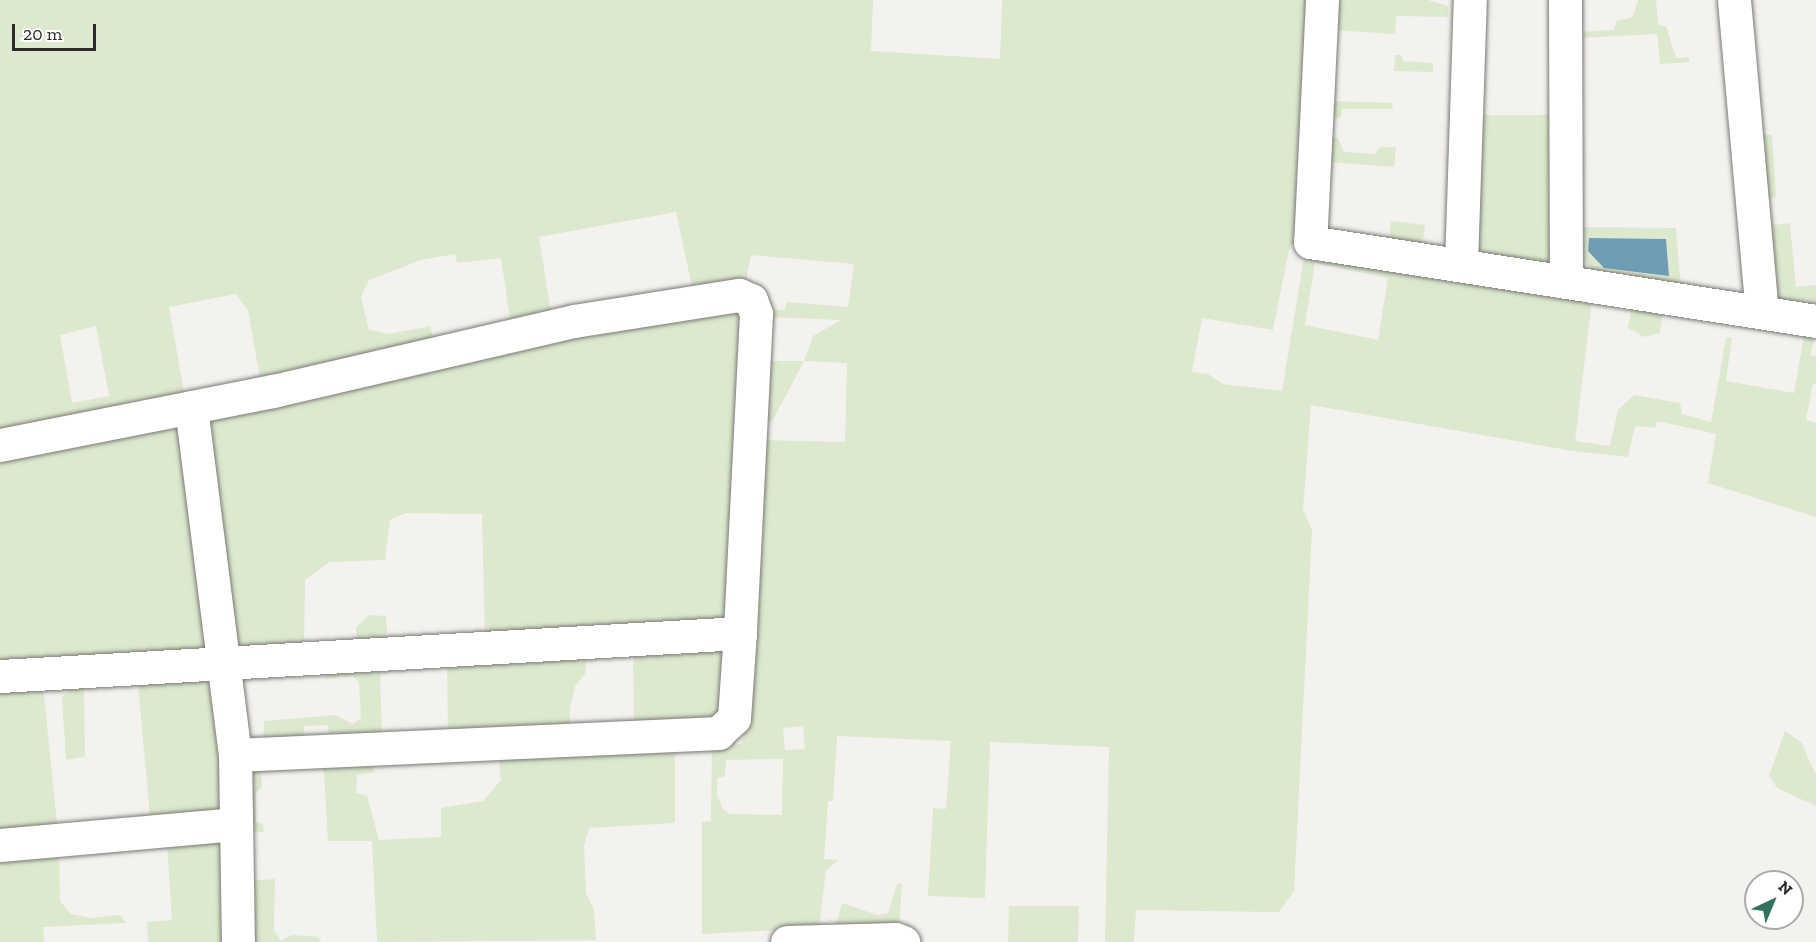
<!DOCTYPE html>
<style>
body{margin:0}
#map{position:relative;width:1816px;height:942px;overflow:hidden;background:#f4f2ee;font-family:"Zilla Slab",serif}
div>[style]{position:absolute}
.green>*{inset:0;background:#dce9ce}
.water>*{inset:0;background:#6e9db5}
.roads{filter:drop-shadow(0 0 2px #7a7975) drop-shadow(0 0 2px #7a7975)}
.minor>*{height:33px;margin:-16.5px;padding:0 16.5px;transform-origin:16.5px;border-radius:16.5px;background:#fff}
span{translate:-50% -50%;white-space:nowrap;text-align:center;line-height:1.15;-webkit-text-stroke:6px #fff;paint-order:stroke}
.north{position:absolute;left:1744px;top:870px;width:60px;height:60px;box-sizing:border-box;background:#fff;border:2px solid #aaaaa9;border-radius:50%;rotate:44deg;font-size:16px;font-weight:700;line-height:24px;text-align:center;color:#2b2a28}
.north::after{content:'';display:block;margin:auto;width:21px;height:27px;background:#31715f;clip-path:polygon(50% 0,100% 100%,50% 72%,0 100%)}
.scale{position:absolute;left:12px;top:24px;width:84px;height:27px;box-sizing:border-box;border:3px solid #2b2a28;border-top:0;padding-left:8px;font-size:18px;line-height:21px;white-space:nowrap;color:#2b2a28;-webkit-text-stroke:4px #fff;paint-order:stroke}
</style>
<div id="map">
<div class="green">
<div style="clip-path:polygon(evenodd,0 0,873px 0,871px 51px,1000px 59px,1002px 0,1315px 0,1305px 223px,1289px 250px,1273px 330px,1202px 318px,1192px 372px,1208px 374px,1223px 384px,1282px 391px,1305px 251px,1592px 301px,1575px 441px,1610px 446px,1618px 410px,1634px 395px,1680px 403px,1682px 414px,1711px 422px,1726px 338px,1732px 338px,1726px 381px,1794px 393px,1805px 330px,1816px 332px,1810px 355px,1816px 356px,1816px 384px,1813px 383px,1806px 420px,1816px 423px,1816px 517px,1708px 483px,1716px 434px,1657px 421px,1655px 428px,1635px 426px,1628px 457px,1573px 451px,1311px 405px,1303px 510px,1312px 530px,1294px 891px,1279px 912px,1136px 910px,1134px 942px,1105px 942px,1109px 747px,990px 742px,985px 898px,928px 896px,933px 808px,946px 809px,951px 741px,837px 736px,833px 801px,828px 801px,824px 859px,839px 860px,826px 870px,819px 928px,702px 934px,702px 822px,711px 821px,712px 746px,741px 744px,744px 736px,752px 646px,761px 440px,845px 442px,847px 363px,804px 361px,772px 422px,760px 421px,763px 361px,804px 361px,813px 336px,841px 320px,767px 317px,768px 309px,785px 310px,787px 302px,848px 307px,854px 264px,751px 255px,745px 286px,694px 296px,676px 212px,539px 237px,552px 319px,511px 327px,501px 258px,457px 263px,455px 254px,421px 260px,369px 280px,361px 297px,369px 330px,389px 334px,430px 326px,434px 343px,716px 297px,745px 312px,731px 618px,485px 641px,482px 514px,406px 513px,390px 520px,385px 560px,329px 562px,305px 580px,304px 647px,0 670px,0 438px,187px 417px,260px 378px,248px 311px,236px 294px,169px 307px,185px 398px,0 430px,0 0,1315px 263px,1388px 278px,1378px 340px,1305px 325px,1315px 263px,0 0,96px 326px,109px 396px,72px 403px,60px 335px,96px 326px,0 0,803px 726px,805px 749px,785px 750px,783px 728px,803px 726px,0 0,783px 759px,782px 815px,730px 814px,723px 809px,717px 796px,717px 778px,725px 776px,726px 760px,783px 759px)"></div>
<div style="clip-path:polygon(1334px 0,1428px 0,1448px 6px,1448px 17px,1396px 16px,1395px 34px,1333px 30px)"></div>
<div style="clip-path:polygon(1638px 0,1656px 0,1658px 25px,1666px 26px,1676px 58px,1689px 57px,1689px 62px,1660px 64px,1657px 34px,1577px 38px,1577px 32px,1614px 30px,1617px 21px,1633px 17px)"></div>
<div style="clip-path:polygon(1395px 55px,1401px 55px,1403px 61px,1433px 63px,1433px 72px,1394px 71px)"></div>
<div style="clip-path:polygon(1331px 101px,1393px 103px,1392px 109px,1342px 109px,1341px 118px,1330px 117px)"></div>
<div style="clip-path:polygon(1476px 115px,1550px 115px,1550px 271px,1483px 261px,1470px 249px)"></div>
<div style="clip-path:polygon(1757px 135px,1772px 135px,1776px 197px,1763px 199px)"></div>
<div style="clip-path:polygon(1328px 138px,1338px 138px,1344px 152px,1375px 154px,1380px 147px,1396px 147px,1394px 167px,1327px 162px)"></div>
<div style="clip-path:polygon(1391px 221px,1425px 225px,1422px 250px,1389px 245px)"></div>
<div style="clip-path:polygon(1790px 223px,1796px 287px,1816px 285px,1816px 312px,1783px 306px,1770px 292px,1764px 226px)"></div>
<div style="clip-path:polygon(evenodd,1578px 227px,1676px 228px,1681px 289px,1599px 277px,1579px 255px,1578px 227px,1589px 238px,1666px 239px,1669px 276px,1588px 251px,1589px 238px)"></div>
<div style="clip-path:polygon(1632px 304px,1663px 312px,1660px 333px,1644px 337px,1628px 328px)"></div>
<div style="clip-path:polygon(369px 615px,386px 616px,387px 631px,383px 641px,357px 647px,356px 627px)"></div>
<div style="clip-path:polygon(727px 646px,726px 718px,634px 728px,633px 648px)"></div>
<div style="clip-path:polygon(588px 650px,585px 674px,575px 686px,570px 709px,570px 730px,675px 747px,675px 823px,589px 828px,584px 846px,586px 893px,594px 910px,596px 940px,377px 942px,372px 841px,328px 841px,324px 772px,319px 765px,266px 768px,261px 772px,262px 787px,256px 792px,256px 822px,263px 824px,264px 832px,245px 831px,247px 772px,253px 765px,374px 757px,374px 772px,357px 775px,356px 793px,367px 796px,379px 840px,441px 837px,441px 808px,483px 801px,501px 780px,498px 749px,448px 735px,447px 659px)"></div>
<div style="clip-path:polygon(380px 666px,382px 740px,329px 742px,328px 725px,304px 726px,304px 744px,263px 745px,264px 721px,335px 715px,353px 724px,361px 718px,359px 682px,353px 676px,325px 679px,323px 669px)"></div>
<div style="clip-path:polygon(214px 671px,226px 810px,151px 827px,137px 674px)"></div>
<div style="clip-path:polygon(84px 684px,85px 757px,66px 760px,62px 697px,74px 685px)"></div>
<div style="clip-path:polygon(0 688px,40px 688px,44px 695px,57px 823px,0 837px)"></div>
<div style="clip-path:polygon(1785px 731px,1801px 742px,1816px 775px,1816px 806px,1777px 788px,1769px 776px)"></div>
<div style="clip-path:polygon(221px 835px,228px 942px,148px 942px,147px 922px,172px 920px,167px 842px)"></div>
<div style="clip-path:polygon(59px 852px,60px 901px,71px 914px,91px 918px,120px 915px,126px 923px,43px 927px,44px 942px,0 942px,0 855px)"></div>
<div style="clip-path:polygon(275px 879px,274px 930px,281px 941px,292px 935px,318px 937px,321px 942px,248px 942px,249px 881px)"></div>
<div style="clip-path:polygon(902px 883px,899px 930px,834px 931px,842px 903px,877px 915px,888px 913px,897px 884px)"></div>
<div style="clip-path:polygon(1009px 906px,1079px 906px,1078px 942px,1008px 942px)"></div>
</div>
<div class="water">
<div style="clip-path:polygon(1589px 238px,1666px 239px,1669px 276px,1604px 268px,1588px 251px)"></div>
</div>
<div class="roads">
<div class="minor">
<div style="left:1322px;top:0;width:242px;rotate:92.8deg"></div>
<div style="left:1310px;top:242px;width:512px;rotate:8.87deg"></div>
<div style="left:1565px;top:0;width:282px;rotate:89.8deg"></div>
<div style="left:1734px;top:0;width:312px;rotate:84.9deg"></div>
<div style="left:1461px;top:265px;width:265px;rotate:-88.1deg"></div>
<div style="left:191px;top:407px;width:351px;rotate:82.8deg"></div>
<div style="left:235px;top:755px;width:187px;rotate:89.1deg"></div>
<div style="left:0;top:445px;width:278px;rotate:-11.2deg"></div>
<div style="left:273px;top:391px;width:309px;rotate:-13.1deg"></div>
<div style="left:574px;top:321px;width:167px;rotate:-9deg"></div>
<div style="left:739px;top:295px;width:13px;rotate:23deg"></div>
<div style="left:751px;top:300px;width:15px;rotate:70deg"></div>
<div style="left:756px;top:314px;width:319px;rotate:92.9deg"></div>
<div style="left:740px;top:633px;width:741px;rotate:176.67deg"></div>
<div style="left:235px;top:755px;width:484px;rotate:-2.6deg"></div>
<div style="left:718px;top:733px;width:22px;rotate:-43deg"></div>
<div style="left:734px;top:718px;width:85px;rotate:-86deg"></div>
<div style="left:0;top:845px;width:237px;rotate:-5.1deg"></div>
<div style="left:787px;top:942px;width:108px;rotate:-1.6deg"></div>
<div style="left:895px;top:939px;width:9px;rotate:21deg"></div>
</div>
</div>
<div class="north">N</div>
<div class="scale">20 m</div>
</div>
